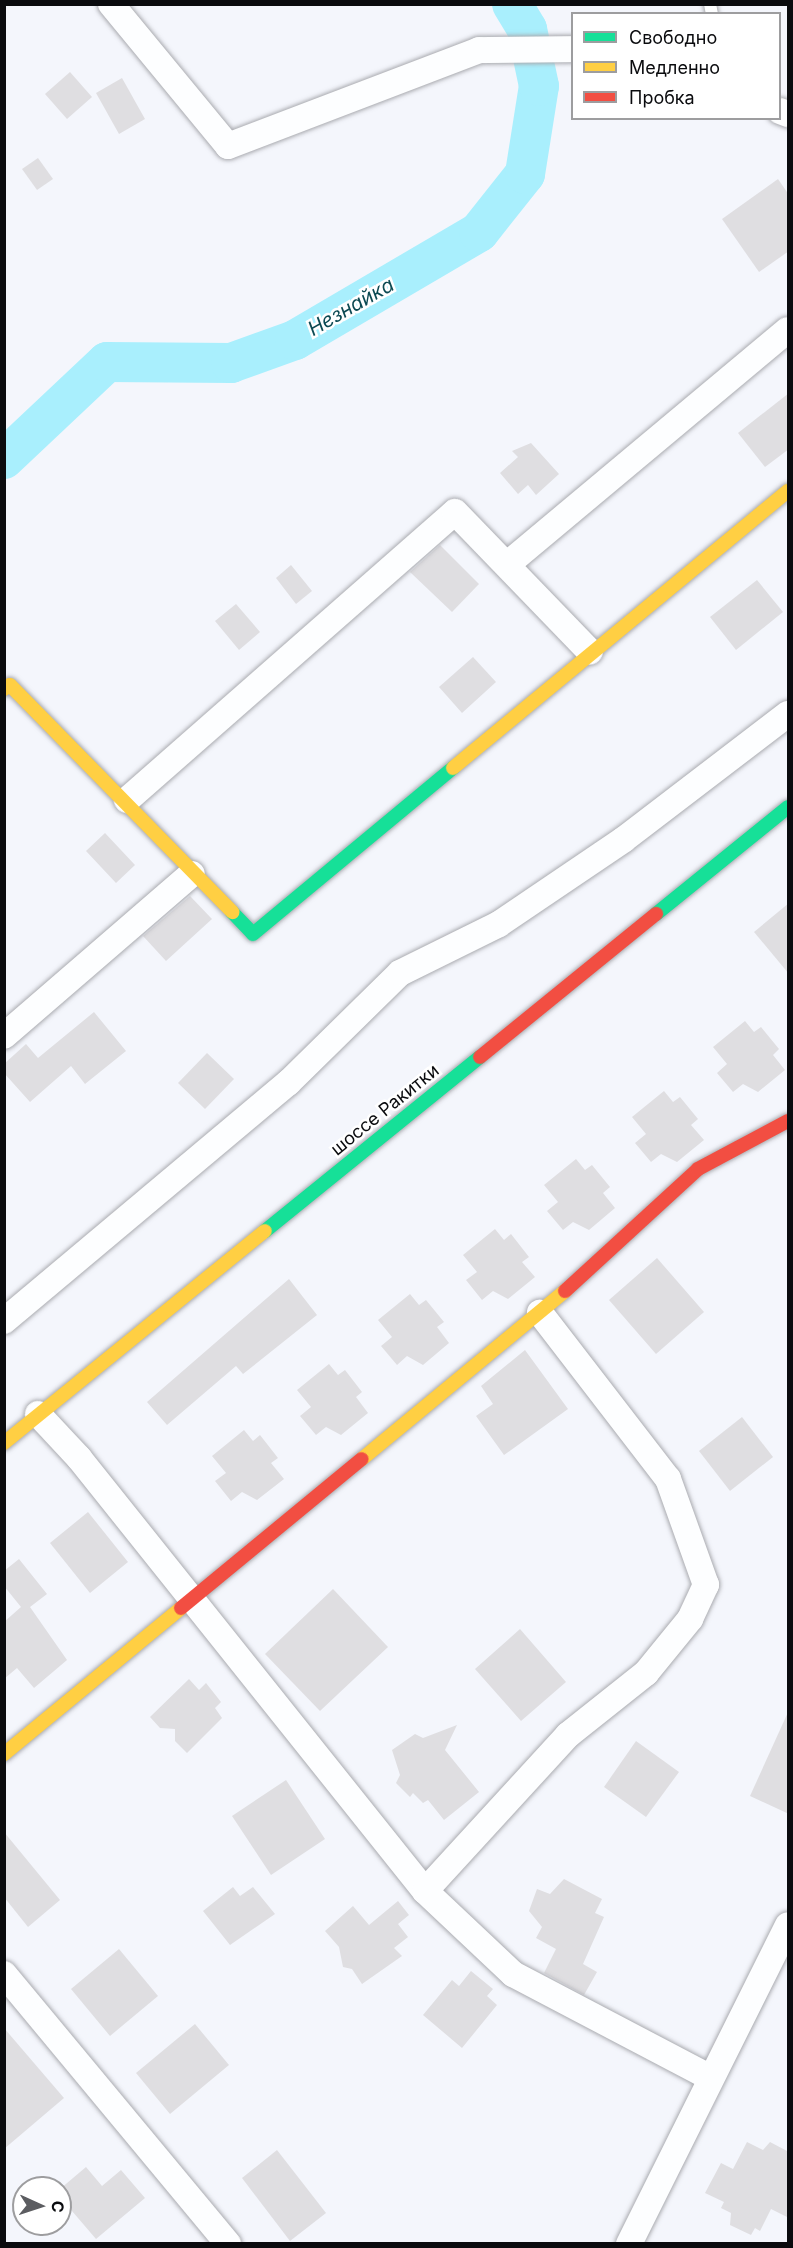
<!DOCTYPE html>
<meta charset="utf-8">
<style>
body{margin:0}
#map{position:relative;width:793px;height:2248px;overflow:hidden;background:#f4f6fc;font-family:Inter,sans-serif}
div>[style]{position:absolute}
.river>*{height:40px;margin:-20px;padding:0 20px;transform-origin:20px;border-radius:20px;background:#a9effd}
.building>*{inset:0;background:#dfdee1}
.roads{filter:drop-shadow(0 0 2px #aaabb0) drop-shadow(0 0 2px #aaabb0)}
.lane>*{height:12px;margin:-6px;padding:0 6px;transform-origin:6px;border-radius:6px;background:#fdfeff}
.street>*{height:26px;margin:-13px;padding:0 13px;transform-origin:13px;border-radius:13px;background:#fdfeff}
.fast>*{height:14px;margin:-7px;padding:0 7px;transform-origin:7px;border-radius:7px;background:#16e098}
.slow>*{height:14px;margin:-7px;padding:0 7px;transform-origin:7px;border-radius:7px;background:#ffcf43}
.jam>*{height:14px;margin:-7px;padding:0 7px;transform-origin:7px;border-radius:7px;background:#f24e42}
span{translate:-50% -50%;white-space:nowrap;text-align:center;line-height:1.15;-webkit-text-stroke:5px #fff;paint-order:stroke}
.street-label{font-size:18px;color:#0a0b0e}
.water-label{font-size:20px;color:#0c4a53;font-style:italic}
.frame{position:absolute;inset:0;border:6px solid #0a0b0e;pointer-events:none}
.legend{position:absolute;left:571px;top:12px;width:210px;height:108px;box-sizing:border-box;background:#fff;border:2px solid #9d9d9f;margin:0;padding:8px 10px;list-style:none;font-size:18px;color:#0a0b0e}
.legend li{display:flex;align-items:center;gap:12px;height:30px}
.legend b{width:30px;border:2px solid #9d9d9f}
.north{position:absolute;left:12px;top:2176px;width:60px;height:60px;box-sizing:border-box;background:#fff;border:2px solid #9d9d9f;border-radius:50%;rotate:93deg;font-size:16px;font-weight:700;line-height:24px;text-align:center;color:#0a0b0e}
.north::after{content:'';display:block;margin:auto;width:21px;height:27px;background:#5c5d61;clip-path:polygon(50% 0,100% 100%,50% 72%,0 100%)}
</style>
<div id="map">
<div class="river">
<div style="left:4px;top:459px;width:141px;rotate:-43.3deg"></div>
<div style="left:107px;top:362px;width:124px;rotate:0.5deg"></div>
<div style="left:231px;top:363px;width:68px;rotate:-19.8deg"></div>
<div style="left:295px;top:340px;width:213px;rotate:-30.4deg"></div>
<div style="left:479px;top:232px;width:74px;rotate:-51.6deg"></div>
<div style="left:525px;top:174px;width:89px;rotate:-81deg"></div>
<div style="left:539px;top:86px;width:58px;rotate:-101.9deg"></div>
<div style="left:527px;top:29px;width:29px;rotate:-121deg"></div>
</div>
<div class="building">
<div style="clip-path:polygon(70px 72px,92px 97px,67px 119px,45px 94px)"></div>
<div style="clip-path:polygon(122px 78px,145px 119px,119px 134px,96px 93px)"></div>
<div style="clip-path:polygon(38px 158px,53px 179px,37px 190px,22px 169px)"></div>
<div style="clip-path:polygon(778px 179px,789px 195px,789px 251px,759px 272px,722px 219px)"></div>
<div style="clip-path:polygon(789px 393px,789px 449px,765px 467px,738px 433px)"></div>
<div style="clip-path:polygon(531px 443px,559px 474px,536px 495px,528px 485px,518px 494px,500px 473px,518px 457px,512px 451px)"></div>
<div style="clip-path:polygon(440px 545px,479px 584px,452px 612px,410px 572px)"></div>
<div style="clip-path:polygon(291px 565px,312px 591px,296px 604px,276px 578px)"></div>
<div style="clip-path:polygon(757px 580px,783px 612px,736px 650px,710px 617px)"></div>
<div style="clip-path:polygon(236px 604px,260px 632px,239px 650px,215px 621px)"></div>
<div style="clip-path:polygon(473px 657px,496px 682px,462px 713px,439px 687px)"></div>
<div style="clip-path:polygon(105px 833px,135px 865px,116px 883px,86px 851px)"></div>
<div style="clip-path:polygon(190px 896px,212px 919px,166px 961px,143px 936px)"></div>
<div style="clip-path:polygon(789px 903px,789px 974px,754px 932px)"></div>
<div style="clip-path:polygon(94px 1012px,126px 1051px,85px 1084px,71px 1066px,30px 1102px,4px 1073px,4px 1064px,26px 1044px,38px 1058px)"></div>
<div style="clip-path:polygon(745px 1021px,754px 1032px,761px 1027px,779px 1049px,773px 1055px,785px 1070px,758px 1092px,743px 1084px,733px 1092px,717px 1073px,727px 1064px,713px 1047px)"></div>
<div style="clip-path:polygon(207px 1053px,234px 1079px,205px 1109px,178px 1083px)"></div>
<div style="clip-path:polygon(664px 1091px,673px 1102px,680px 1097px,698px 1119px,691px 1125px,704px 1140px,677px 1162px,661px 1154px,651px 1162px,635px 1143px,646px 1134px,632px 1117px)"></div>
<div style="clip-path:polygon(576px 1159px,585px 1170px,592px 1165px,610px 1187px,603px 1193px,615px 1208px,589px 1230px,573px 1222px,563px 1230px,547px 1211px,558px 1202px,544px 1185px)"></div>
<div style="clip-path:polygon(495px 1229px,504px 1240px,511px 1234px,529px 1257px,522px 1262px,535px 1277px,508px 1299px,493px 1291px,482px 1300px,466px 1280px,477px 1272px,463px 1255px)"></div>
<div style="clip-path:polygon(657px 1258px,704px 1312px,656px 1354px,609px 1300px)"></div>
<div style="clip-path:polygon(289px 1279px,317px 1315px,243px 1374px,236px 1366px,167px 1425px,147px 1402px)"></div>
<div style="clip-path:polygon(410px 1294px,419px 1305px,426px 1300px,444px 1322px,437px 1327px,449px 1343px,423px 1365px,407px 1356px,397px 1365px,381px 1346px,392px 1337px,378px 1320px)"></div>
<div style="clip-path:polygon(525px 1350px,568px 1409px,504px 1455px,476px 1416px,493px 1404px,481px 1386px)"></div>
<div style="clip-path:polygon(329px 1364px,338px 1375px,345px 1370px,362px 1392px,356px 1397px,368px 1413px,341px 1435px,326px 1427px,316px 1435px,300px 1416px,311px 1407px,297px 1390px)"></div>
<div style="clip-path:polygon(742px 1417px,773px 1457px,730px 1491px,699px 1451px)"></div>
<div style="clip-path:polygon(244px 1430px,253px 1441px,260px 1435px,278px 1458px,271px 1463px,284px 1479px,257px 1500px,242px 1492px,231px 1501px,215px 1481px,226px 1473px,212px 1456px)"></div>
<div style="clip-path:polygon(88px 1512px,128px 1562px,90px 1593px,50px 1543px)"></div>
<div style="clip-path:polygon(19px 1559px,47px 1594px,30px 1607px,67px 1660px,34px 1688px,17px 1668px,4px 1679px,4px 1622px,21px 1607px,4px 1586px,4px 1571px)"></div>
<div style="clip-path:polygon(333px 1589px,388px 1647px,320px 1711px,265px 1654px)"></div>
<div style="clip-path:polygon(520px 1629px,566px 1682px,521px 1721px,475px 1669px)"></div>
<div style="clip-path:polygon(189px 1679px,199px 1690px,206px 1683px,221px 1702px,215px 1708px,222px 1718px,187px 1753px,175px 1741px,175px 1729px,160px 1728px,150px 1717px)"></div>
<div style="clip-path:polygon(789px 1710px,789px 1814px,750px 1796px)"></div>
<div style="clip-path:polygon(457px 1725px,445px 1750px,479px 1792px,444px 1820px,428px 1800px,423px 1803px,413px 1793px,410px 1797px,396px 1783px,400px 1775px,392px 1750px,415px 1734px,423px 1738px)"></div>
<div style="clip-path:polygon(636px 1741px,679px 1772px,646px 1817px,604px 1787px)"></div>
<div style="clip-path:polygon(286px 1780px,325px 1839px,271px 1875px,232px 1816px)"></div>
<div style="clip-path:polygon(4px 1832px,60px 1900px,28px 1927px,4px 1897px)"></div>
<div style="clip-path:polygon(564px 1879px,602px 1899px,595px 1913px,604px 1917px,583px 1964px,597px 1972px,584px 1995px,544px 1973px,556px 1949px,536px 1938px,542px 1927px,529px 1911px,537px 1889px,550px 1894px)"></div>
<div style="clip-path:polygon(233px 1887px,240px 1896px,253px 1887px,275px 1914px,230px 1945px,203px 1911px)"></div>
<div style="clip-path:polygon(398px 1901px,409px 1915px,398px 1924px,408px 1937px,394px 1948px,402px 1956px,362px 1984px,352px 1969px,343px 1967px,339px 1947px,325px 1931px,353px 1906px,369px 1925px)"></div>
<div style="clip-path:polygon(119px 1949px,158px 1996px,110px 2036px,71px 1989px)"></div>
<div style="clip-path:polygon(471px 1971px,493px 1989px,487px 1996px,497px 2005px,462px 2048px,423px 2015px,452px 1980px,459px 1986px)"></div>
<div style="clip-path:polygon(195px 2024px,229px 2065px,170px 2114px,136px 2073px)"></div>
<div style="clip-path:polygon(4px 2028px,64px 2098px,4px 2149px)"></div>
<div style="clip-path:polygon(747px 2142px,763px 2150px,770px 2142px,789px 2152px,789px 2218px,771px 2209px,760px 2231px,755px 2228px,751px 2235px,730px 2225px,731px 2213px,721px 2208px,724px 2202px,705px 2193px,721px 2163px,733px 2169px)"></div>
<div style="clip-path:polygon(277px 2150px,326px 2213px,290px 2241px,242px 2178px)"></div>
<div style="clip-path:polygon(86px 2167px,102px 2186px,121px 2170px,145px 2198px,96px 2239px,60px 2197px,60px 2189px)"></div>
</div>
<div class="roads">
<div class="lane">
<div style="left:710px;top:4px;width:10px;rotate:79deg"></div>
</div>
<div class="street">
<div style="left:111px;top:4px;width:184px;rotate:50.5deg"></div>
<div style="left:228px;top:146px;width:269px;rotate:-20.9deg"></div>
<div style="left:479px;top:50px;width:93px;rotate:-0.6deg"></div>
<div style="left:780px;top:111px;width:9px;rotate:21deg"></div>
<div style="left:509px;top:563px;width:363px;rotate:-39.9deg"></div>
<div style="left:127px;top:800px;width:436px;rotate:-41.3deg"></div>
<div style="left:455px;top:512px;width:194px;rotate:46deg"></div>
<div style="left:4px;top:1036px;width:248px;rotate:-40.8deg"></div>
<div style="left:4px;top:1321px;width:371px;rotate:-40deg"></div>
<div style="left:288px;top:1083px;width:157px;rotate:-44.5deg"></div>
<div style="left:400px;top:973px;width:110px;rotate:-26.3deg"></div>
<div style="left:499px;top:924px;width:150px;rotate:-34.1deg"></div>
<div style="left:623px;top:840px;width:208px;rotate:-37.4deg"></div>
<div style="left:38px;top:1414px;width:60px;rotate:47deg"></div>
<div style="left:79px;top:1458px;width:554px;rotate:51.37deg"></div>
<div style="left:425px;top:1891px;width:121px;rotate:43.3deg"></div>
<div style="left:513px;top:1974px;width:221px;rotate:27.7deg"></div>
<div style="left:425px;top:1891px;width:212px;rotate:-47.5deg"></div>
<div style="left:568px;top:1735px;width:100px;rotate:-38.5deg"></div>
<div style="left:646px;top:1673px;width:70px;rotate:-50.8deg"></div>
<div style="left:690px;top:1619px;width:38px;rotate:-65deg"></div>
<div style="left:706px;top:1585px;width:113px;rotate:-109.7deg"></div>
<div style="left:668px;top:1479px;width:210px;rotate:-127.6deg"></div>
<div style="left:4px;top:1974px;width:351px;rotate:50.3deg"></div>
<div style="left:629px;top:2244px;width:356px;rotate:-63.5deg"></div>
</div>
<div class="fast">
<div style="left:232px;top:912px;width:30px;rotate:46deg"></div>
<div style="left:253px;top:934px;width:260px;rotate:-39.7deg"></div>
<div style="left:656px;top:914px;width:170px;rotate:-39deg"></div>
<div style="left:265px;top:1231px;width:277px;rotate:-39deg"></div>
</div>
<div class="slow">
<div style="left:4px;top:689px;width:7px;rotate:-34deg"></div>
<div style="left:10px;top:685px;width:318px;rotate:45.6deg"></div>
<div style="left:453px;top:768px;width:435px;rotate:-39.6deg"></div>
<div style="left:4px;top:1443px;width:336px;rotate:-39.1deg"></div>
<div style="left:362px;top:1459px;width:264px;rotate:-39.6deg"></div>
<div style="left:4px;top:1754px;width:229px;rotate:-39.5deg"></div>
</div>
<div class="jam">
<div style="left:480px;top:1057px;width:227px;rotate:-39.1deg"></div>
<div style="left:565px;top:1291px;width:180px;rotate:-42.5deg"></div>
<div style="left:698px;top:1169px;width:102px;rotate:-28.1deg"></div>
<div style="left:181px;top:1608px;width:234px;rotate:-39.5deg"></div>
</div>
</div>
<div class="street-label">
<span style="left:385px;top:1110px;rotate:-39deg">шоссе Ракитки</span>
</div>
<div class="water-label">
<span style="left:351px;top:307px;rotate:-30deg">Незнайка</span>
</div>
<div class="frame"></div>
<ul class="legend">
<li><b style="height:8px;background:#16e098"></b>Свободно</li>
<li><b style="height:8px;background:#ffcf43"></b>Медленно</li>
<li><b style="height:8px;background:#f24e42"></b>Пробка</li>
</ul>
<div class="north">С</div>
</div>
